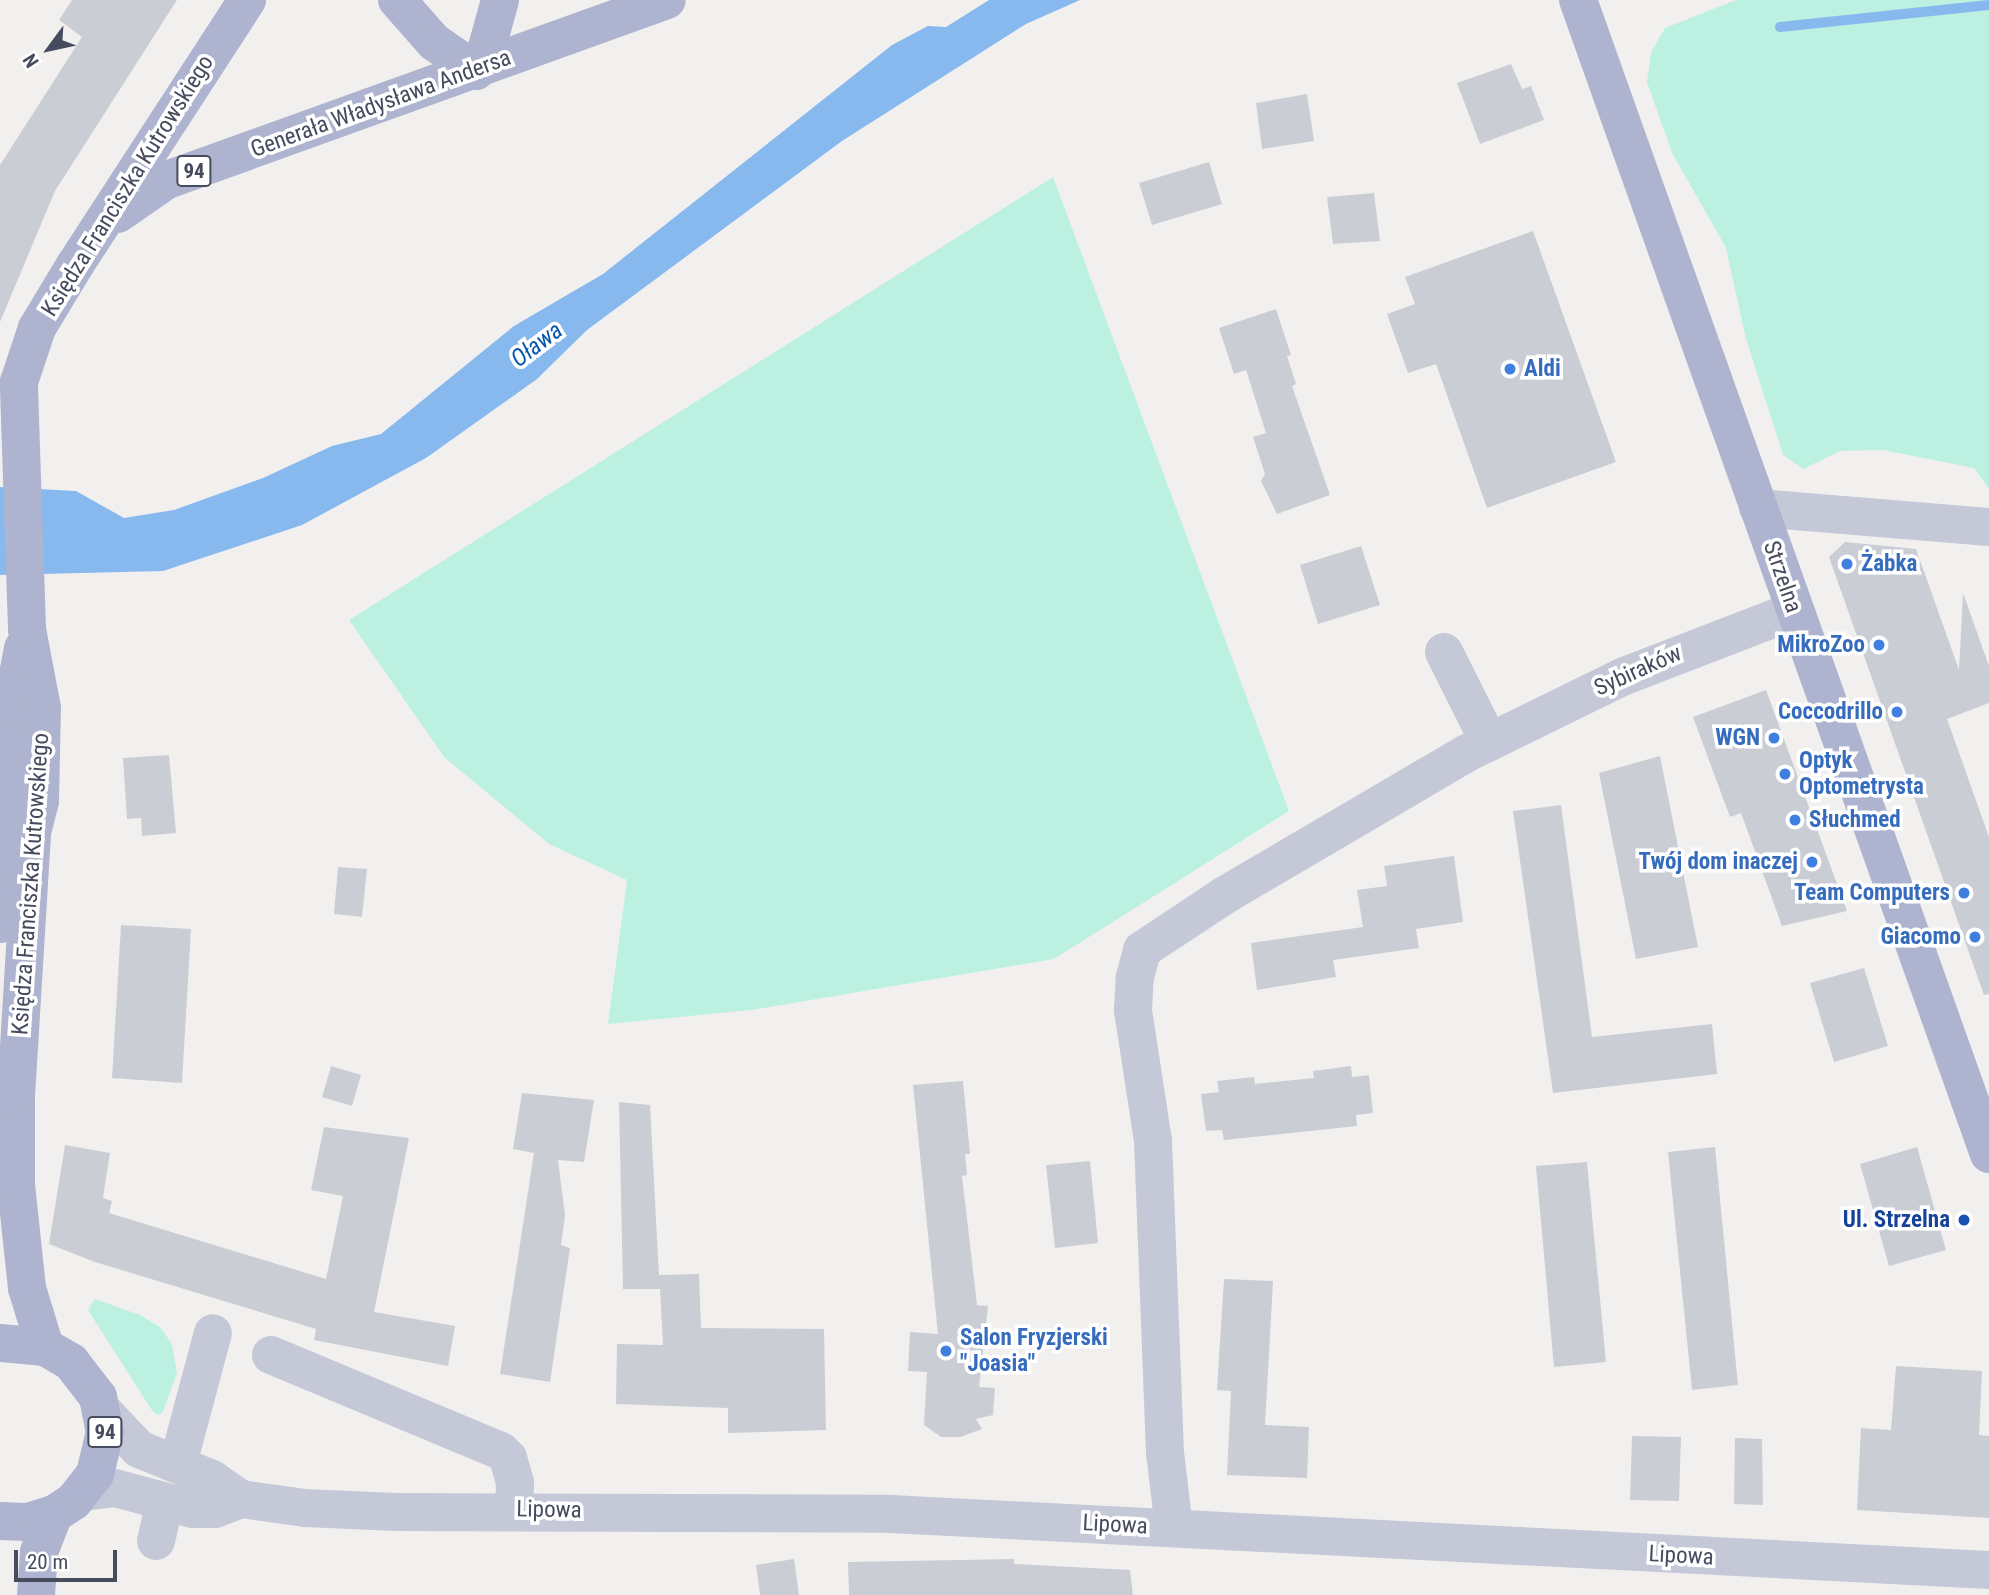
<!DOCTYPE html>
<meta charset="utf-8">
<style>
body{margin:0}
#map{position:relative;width:1989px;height:1595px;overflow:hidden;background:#f2f0ef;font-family:"Roboto Condensed",sans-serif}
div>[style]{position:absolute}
.green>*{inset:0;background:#bcf1e1}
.water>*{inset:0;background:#87b9ef}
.stream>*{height:10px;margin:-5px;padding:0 5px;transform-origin:5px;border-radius:5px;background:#87b9ef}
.building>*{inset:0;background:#cbcdd5}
.minor>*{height:38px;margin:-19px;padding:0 19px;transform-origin:19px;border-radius:19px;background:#c5c9d7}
.major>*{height:38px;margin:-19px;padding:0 19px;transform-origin:19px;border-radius:19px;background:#aeb4cf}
.dots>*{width:19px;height:19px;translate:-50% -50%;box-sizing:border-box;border:4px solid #fff;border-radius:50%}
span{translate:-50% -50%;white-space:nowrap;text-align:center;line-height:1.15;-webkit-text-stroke:7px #fff;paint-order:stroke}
.shield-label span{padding:2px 5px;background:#fff;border:2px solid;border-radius:5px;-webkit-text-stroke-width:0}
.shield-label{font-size:21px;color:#464b5d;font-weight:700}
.street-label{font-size:23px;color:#464b5d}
.shop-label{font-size:23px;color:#366cbe;font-weight:700}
.left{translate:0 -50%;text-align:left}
.right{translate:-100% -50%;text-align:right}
.transit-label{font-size:23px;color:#164399;font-weight:700}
.water-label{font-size:24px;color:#0757af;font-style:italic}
.north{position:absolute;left:14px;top:14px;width:70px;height:70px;-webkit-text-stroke:5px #fff;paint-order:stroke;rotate:237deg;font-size:19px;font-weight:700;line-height:28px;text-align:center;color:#464b5d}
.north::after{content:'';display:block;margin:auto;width:24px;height:32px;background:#464b5d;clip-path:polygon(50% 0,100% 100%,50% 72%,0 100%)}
.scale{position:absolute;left:14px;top:1550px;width:103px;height:32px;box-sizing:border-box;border:4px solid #464b5d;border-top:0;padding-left:9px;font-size:21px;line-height:24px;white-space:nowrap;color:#464b5d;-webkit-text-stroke:5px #fff;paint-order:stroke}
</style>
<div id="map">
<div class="green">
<div style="clip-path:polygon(1736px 0,1989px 0,1989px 489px,1974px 468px,1883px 450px,1840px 451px,1803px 469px,1783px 455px,1746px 339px,1726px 248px,1672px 153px,1647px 82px,1651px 52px,1665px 28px)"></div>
<div style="clip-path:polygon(1053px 177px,1289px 811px,1054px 959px,751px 1010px,608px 1024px,627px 880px,549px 844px,444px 757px,349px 620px)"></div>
<div style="clip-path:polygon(95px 1299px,140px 1315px,160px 1327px,172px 1344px,177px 1373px,163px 1412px,157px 1415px,151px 1409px,88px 1310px)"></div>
</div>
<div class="water">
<div style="clip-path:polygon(989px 0,1080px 0,1026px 24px,842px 141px,587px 330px,537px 379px,426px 458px,302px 525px,163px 571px,0 575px,0 487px,76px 491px,124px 518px,174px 510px,263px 478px,332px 446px,381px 434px,514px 326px,603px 274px,892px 45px,928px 26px,946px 27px)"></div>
</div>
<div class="stream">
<div style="left:1780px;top:27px;width:210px;rotate:-6deg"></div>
</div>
<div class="building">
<div style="clip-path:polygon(72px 0,177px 0,55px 191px,0 322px,0 165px,82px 37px,59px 20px)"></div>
<div style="clip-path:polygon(1511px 64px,1522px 89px,1531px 86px,1544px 120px,1480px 144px,1457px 83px)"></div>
<div style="clip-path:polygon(1307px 94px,1314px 141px,1262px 149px,1256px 103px)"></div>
<div style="clip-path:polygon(1209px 162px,1222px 204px,1152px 225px,1139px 183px)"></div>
<div style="clip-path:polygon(1374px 193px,1380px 241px,1333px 244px,1327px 197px)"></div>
<div style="clip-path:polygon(1533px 231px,1616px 462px,1487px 508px,1436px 364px,1408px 373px,1387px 314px,1415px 304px,1405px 277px)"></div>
<div style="clip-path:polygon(1276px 309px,1291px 355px,1287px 356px,1296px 384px,1292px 386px,1330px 495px,1277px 514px,1261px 481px,1265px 474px,1253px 437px,1266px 433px,1246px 370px,1234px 374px,1219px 328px)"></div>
<div style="clip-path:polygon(1845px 542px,1916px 549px,1959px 670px,1963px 593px,1989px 666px,1989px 703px,1947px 719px,1989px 837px,1989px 994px,1984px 995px,1829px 557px)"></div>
<div style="clip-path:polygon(1361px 546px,1380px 605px,1318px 624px,1300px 565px)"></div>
<div style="clip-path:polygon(1766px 690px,1847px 911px,1782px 926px,1741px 813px,1730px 817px,1693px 717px)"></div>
<div style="clip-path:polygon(169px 755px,176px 833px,142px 836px,141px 818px,127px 819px,123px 758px)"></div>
<div style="clip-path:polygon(1660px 756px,1698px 947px,1636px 959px,1599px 773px)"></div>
<div style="clip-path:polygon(1561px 805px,1592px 1037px,1712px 1024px,1717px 1074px,1553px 1093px,1513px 811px)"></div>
<div style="clip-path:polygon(1454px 856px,1463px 922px,1416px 929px,1419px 948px,1333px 960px,1336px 977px,1257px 990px,1251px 943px,1363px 927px,1357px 890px,1387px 886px,1384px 866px)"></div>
<div style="clip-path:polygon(338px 867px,367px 869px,362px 917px,334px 914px)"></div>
<div style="clip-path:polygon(121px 925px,191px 929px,182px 1083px,112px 1078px)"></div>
<div style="clip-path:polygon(1864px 968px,1888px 1046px,1834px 1062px,1810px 983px)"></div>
<div style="clip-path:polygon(331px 1066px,361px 1075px,352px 1106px,322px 1097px)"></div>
<div style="clip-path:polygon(1351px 1066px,1352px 1077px,1369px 1075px,1373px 1113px,1356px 1115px,1357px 1126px,1224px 1140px,1222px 1130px,1206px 1131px,1201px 1094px,1219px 1092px,1217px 1081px,1254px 1077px,1255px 1084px,1284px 1081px,1314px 1078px,1313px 1071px)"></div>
<div style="clip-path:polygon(963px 1081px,970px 1154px,965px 1154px,967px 1175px,962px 1176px,977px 1305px,988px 1306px,979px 1387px,995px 1388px,993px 1415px,976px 1419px,982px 1429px,960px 1437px,941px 1437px,924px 1425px,927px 1372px,908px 1371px,910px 1332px,938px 1334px,913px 1085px)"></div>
<div style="clip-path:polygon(522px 1093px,594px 1100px,584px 1162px,558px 1160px,565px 1215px,561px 1245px,570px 1248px,550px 1382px,500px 1374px,534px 1153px,513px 1149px)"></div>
<div style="clip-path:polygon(619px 1102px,650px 1105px,659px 1275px,699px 1274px,701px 1328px,824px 1329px,826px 1430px,728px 1433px,728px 1408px,616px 1404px,617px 1344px,663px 1345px,660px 1289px,623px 1289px)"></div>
<div style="clip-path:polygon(324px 1127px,409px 1138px,374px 1312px,455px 1326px,448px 1366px,314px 1340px,316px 1329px,95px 1262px,49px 1244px,65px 1145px,110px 1153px,103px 1198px,112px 1201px,109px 1213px,326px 1279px,343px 1196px,311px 1190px)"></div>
<div style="clip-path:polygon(1715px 1147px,1738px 1385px,1692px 1390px,1668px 1152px)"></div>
<div style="clip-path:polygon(1917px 1147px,1946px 1250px,1889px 1266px,1860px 1164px)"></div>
<div style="clip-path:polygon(1090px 1161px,1098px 1243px,1055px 1248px,1046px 1165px)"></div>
<div style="clip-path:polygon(1587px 1162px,1606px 1362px,1554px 1367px,1536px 1166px)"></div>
<div style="clip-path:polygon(1224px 1279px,1273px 1281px,1265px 1425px,1309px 1427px,1307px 1478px,1227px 1475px,1231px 1391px,1217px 1390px)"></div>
<div style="clip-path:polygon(1896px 1366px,1982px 1371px,1979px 1435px,1989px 1436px,1989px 1518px,1857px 1510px,1861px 1428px,1891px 1430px)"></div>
<div style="clip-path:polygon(1632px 1436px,1681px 1437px,1679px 1501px,1630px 1500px)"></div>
<div style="clip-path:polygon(1735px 1438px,1762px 1439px,1763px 1505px,1734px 1504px)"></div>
<div style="clip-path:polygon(794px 1559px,799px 1595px,760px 1595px,756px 1565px)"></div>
<div style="clip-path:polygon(1014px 1559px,1014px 1564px,1130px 1570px,1133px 1595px,849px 1595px,848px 1562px)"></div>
</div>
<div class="minor">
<div style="left:1758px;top:508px;width:232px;rotate:4.7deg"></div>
<div style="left:1444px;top:652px;width:101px;rotate:63.4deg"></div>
<div style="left:271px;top:1355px;width:249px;rotate:22.7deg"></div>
<div style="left:501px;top:1451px;width:10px;rotate:45deg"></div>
<div style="left:508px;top:1458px;width:26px;rotate:74deg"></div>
<div style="left:515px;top:1483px;width:26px;rotate:92deg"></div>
<div style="left:103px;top:1411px;width:52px;rotate:46.5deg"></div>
<div style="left:139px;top:1449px;width:79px;rotate:22.3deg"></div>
<div style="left:212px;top:1479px;width:35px;rotate:35deg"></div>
<div style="left:241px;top:1499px;width:65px;rotate:8deg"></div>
<div style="left:305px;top:1508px;width:91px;rotate:2.5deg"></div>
<div style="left:396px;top:1512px;width:495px;rotate:0.2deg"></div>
<div style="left:891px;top:1514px;width:1099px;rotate:2.92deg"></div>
<div style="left:180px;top:1456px;width:127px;rotate:-75deg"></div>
<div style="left:83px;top:1492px;width:32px;rotate:-7deg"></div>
<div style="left:115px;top:1488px;width:81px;rotate:15.1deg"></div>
<div style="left:193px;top:1509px;width:22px"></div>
<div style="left:215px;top:1509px;width:28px;rotate:-21deg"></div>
<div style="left:1174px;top:1528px;width:76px;rotate:-96.8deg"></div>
<div style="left:1165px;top:1453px;width:312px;rotate:-92.2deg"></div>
<div style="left:1153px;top:1141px;width:133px;rotate:-98.7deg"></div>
<div style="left:1133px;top:1010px;width:33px;rotate:-87deg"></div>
<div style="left:1135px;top:977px;width:28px;rotate:-75deg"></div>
<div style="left:1142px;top:950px;width:100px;rotate:-33.5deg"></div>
<div style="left:1225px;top:895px;width:278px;rotate:-30.4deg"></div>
<div style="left:1465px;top:754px;width:175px;rotate:-26.1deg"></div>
<div style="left:1622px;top:677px;width:183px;rotate:-21.1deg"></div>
<div style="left:156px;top:1541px;width:32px;rotate:-77deg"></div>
</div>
<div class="major">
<div style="left:397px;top:0;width:56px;rotate:48.6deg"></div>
<div style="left:434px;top:42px;width:51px;rotate:34.6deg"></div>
<div style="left:1578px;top:0;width:1225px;rotate:70.4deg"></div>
<div style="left:476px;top:71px;width:22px;rotate:-63deg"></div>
<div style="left:486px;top:51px;width:53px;rotate:-74.6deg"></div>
<div style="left:118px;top:214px;width:60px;rotate:-34.8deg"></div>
<div style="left:167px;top:180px;width:531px;rotate:-19.8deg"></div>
<div style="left:0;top:924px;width:217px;rotate:-86.8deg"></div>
<div style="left:12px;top:707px;width:60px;rotate:-79.4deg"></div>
<div style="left:0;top:1343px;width:45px;rotate:5.1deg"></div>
<div style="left:45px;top:1347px;width:30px;rotate:30deg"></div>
<div style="left:71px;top:1362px;width:44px;rotate:52.4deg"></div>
<div style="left:98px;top:1397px;width:36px;rotate:79deg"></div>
<div style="left:105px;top:1432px;width:43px;rotate:103.4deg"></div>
<div style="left:95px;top:1474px;width:34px;rotate:128deg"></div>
<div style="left:74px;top:1501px;width:24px;rotate:147deg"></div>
<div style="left:54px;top:1514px;width:28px;rotate:163deg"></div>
<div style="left:27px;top:1522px;width:27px;rotate:-178deg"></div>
<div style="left:45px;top:1347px;width:62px;rotate:-107deg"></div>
<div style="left:27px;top:1288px;width:104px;rotate:-96.1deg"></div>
<div style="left:16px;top:1185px;width:89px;rotate:-90deg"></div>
<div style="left:16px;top:1096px;width:263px;rotate:-86.5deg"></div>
<div style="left:32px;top:833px;width:33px;rotate:-76deg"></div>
<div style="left:40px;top:801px;width:93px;rotate:-88.8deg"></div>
<div style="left:42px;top:708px;width:80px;rotate:-100.8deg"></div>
<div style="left:27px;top:629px;width:247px;rotate:-91.9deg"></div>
<div style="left:19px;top:382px;width:57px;rotate:-71.6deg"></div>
<div style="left:37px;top:328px;width:74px;rotate:-58.9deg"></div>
<div style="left:75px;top:265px;width:316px;rotate:-57deg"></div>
<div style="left:36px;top:1595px;width:43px;rotate:-86deg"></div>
<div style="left:39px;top:1552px;width:41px;rotate:-68.5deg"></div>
</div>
<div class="dots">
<div style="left:1510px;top:369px;background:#3f7fe0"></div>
<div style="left:1847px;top:564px;background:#3f7fe0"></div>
<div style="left:1879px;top:645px;background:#3f7fe0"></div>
<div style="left:1897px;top:712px;background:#3f7fe0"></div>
<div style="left:1774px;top:738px;background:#3f7fe0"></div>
<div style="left:1785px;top:774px;background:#3f7fe0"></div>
<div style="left:1795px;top:820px;background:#3f7fe0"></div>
<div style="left:1812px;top:862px;background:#3f7fe0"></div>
<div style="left:1964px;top:893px;background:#3f7fe0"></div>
<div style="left:1975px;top:937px;background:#3f7fe0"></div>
<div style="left:1964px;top:1220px;background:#1a4fb4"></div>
<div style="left:946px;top:1351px;background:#3f7fe0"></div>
</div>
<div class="shield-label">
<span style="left:194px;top:171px">94</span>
<span style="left:105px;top:1432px">94</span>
</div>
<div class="street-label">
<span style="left:381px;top:104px;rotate:-20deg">Generała Władysława Andersa</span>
<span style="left:128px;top:186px;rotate:-58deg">Księdza Franciszka Kutrowskiego</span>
<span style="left:1782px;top:577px;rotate:71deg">Strzelna</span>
<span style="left:1638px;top:671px;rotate:-24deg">Sybiraków</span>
<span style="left:31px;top:884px;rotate:-86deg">Księdza Franciszka Kutrowskiego</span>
<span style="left:549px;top:1510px;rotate:1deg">Lipowa</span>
<span style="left:1115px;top:1525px;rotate:3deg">Lipowa</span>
<span style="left:1681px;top:1556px;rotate:3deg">Lipowa</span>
</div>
<div class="shop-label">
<span class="left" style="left:1524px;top:369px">Aldi</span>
<span class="left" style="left:1861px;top:564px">Żabka</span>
<span class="right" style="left:1865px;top:645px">MikroZoo</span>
<span class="right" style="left:1883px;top:712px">Coccodrillo</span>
<span class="right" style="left:1760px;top:738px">WGN</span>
<span class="left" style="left:1799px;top:774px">Optyk<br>Optometrysta</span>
<span class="left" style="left:1809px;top:820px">Słuchmed</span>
<span class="right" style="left:1798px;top:862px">Twój dom inaczej</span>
<span class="right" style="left:1950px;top:893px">Team Computers</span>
<span class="right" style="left:1961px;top:937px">Giacomo</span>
<span class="left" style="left:960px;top:1351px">Salon Fryzjerski<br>"Joasia"</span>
</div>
<div class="transit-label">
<span class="right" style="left:1950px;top:1220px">Ul. Strzelna</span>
</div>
<div class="water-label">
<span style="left:537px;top:345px;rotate:-37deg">Oława</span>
</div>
<div class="north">N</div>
<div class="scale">20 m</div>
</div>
